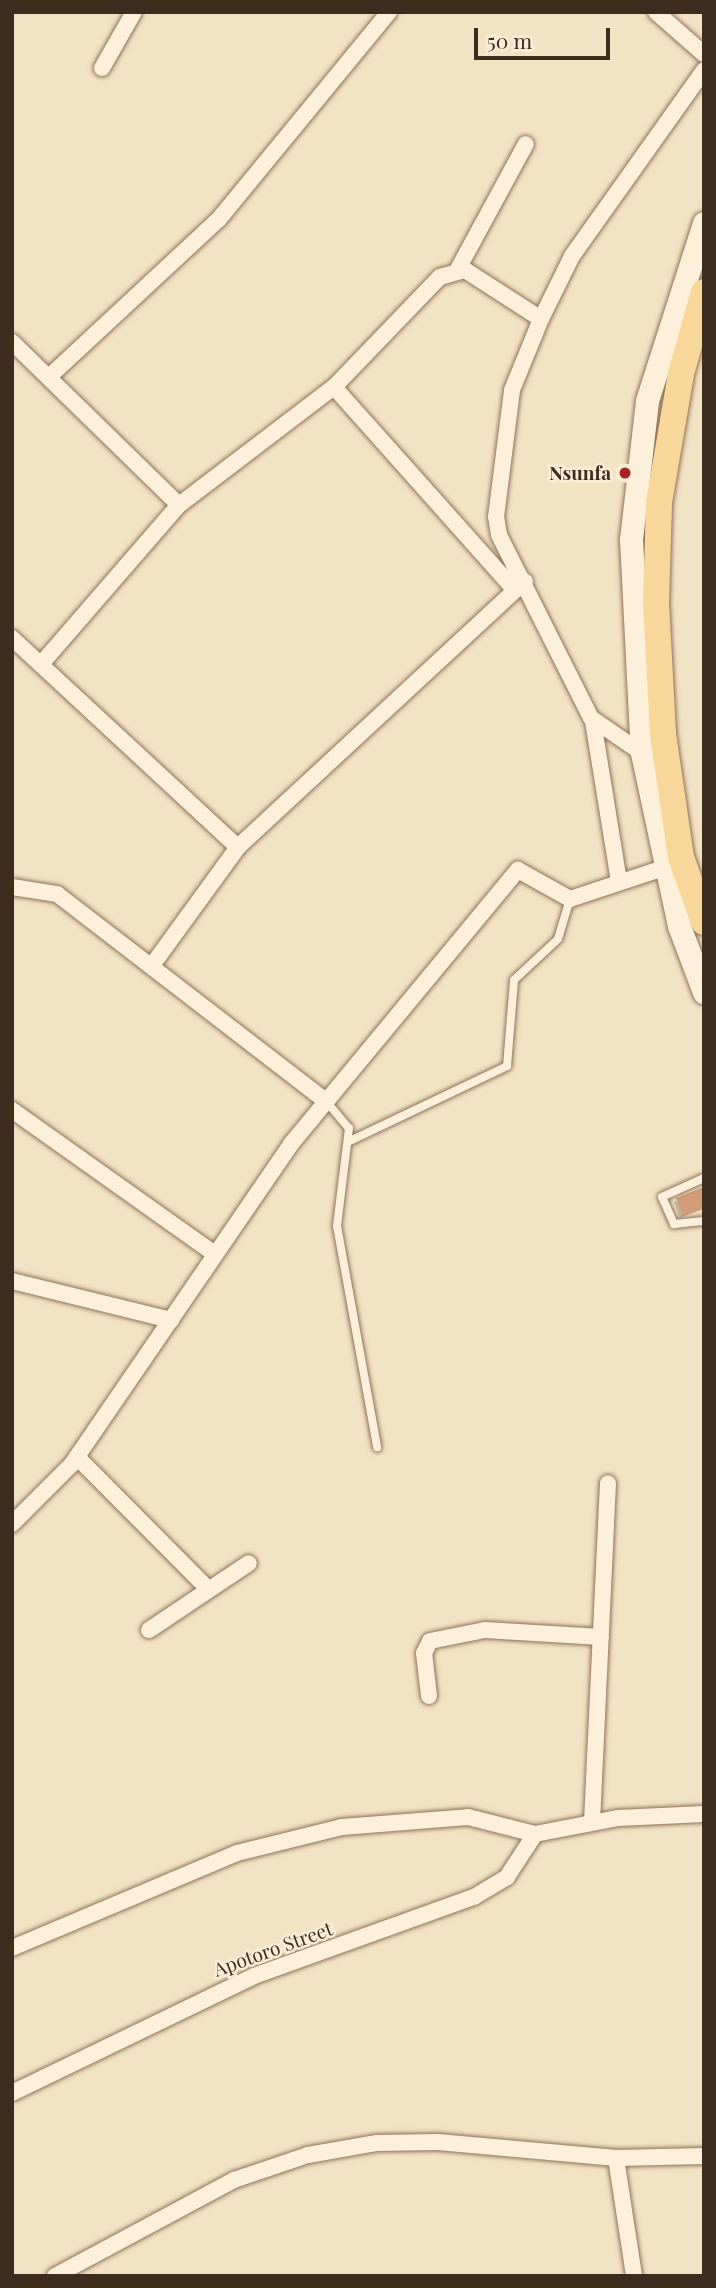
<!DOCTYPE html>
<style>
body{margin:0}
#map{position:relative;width:716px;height:2288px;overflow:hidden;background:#f2e3c5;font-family:"Playfair Display",serif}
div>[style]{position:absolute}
.shadow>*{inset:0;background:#0003}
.building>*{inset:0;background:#d49b78}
.roads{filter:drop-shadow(0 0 2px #8f7459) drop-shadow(0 0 2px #8f7459)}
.lane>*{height:8px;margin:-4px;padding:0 4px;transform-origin:4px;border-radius:4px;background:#fcf0da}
.street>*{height:16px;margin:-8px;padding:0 8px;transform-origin:8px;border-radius:8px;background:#fcf0da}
.secondary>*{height:23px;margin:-11.5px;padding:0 11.5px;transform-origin:11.5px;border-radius:11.5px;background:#fcf0da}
.primary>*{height:26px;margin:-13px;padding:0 13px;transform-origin:13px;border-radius:13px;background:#f8d79b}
.dots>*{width:19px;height:19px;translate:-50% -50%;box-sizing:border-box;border:4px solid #f9edd6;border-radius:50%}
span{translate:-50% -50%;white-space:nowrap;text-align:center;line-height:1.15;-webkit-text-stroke:5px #f9edd6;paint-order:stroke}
.poi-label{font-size:19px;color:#3e2d1e;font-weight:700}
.right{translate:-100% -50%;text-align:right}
.street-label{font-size:19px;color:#3e2d1e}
.frame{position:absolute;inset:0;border:14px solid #3e2d1e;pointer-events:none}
.scale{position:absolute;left:474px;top:28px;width:136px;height:32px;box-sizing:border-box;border:4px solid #3e2d1e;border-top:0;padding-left:9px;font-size:21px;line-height:24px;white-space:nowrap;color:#3e2d1e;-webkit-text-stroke:5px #f9edd6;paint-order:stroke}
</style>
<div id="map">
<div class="shadow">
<div style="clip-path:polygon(704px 1189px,704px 1209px,680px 1218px,674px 1202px)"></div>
</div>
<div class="building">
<div style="clip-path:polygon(704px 1187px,704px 1208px,683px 1216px,676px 1198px)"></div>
</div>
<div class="roads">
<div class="lane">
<div style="left:326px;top:1101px;width:35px;rotate:50deg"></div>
<div style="left:349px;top:1128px;width:99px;rotate:97deg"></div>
<div style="left:337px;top:1226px;width:225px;rotate:79.7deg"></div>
<div style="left:350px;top:1141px;width:174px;rotate:-25.5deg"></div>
<div style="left:507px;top:1066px;width:86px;rotate:-85.3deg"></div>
<div style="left:514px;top:980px;width:60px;rotate:-43deg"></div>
<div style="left:558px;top:939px;width:42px;rotate:-73.3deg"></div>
<div style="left:704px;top:1178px;width:46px;rotate:155.7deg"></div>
<div style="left:662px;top:1197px;width:30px;rotate:66deg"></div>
<div style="left:674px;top:1224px;width:30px;rotate:-6deg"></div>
</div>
<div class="street">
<div style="left:656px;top:12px;width:64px;rotate:41.2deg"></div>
<div style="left:102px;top:68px;width:64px;rotate:-60.3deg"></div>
<div style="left:458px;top:269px;width:142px;rotate:-61.5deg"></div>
<div style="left:12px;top:342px;width:233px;rotate:44.3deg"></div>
<div style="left:51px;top:375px;width:229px;rotate:-42.9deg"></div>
<div style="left:219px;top:219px;width:268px;rotate:-50.6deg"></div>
<div style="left:334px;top:387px;width:272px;rotate:48.3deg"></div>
<div style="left:12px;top:638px;width:308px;rotate:42.8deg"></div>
<div style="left:42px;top:663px;width:209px;rotate:-49.1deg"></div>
<div style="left:179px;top:505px;width:195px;rotate:-37.3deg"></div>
<div style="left:334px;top:387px;width:153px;rotate:-46.1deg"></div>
<div style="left:440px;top:277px;width:26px;rotate:-16deg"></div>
<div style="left:465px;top:270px;width:90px;rotate:32.8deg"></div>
<div style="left:593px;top:721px;width:163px;rotate:80.8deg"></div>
<div style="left:642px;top:753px;width:62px;rotate:-145.5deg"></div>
<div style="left:591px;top:718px;width:205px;rotate:-116.7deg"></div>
<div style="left:499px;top:535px;width:18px;rotate:-99deg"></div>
<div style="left:496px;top:517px;width:128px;rotate:-82.8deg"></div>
<div style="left:512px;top:390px;width:77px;rotate:-67.8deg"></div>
<div style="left:541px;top:319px;width:70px;rotate:-63.8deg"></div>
<div style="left:572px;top:256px;width:228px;rotate:-54.6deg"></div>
<div style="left:12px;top:887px;width:46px;rotate:8.8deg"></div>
<div style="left:57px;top:894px;width:339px;rotate:37.6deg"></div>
<div style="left:153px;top:964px;width:145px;rotate:-54deg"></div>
<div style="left:238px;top:847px;width:391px;rotate:-42.8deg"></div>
<div style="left:12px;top:1110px;width:247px;rotate:35.4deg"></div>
<div style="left:12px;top:1281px;width:164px;rotate:13.8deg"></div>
<div style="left:77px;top:1457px;width:186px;rotate:45.2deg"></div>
<div style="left:12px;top:1524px;width:85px;rotate:-45deg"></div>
<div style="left:72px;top:1464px;width:388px;rotate:-55.6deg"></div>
<div style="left:291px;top:1144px;width:356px;rotate:-50.4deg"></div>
<div style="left:518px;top:870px;width:60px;rotate:29.1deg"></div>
<div style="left:570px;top:899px;width:99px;rotate:-18.3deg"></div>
<div style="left:149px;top:1630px;width:120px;rotate:-33.8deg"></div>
<div style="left:429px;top:1696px;width:43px;rotate:-96.6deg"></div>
<div style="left:424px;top:1653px;width:13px;rotate:-63deg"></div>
<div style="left:430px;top:1641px;width:56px;rotate:-11.3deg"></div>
<div style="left:485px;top:1630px;width:116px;rotate:3.5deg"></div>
<div style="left:592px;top:1822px;width:339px;rotate:-87.3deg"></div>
<div style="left:12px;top:1948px;width:244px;rotate:-22.9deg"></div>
<div style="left:237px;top:1853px;width:108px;rotate:-13.9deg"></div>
<div style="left:342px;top:1827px;width:126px;rotate:-4.5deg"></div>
<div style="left:468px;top:1817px;width:69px;rotate:14.2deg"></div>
<div style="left:535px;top:1834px;width:85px;rotate:-10.9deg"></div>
<div style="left:618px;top:1818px;width:86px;rotate:-2.7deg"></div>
<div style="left:12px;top:2093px;width:269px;rotate:-25.8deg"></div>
<div style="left:254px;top:1976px;width:234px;rotate:-19.8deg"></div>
<div style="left:474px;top:1897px;width:39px;rotate:-31deg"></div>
<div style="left:507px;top:1877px;width:51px;rotate:-56.9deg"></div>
<div style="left:616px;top:2158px;width:119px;rotate:81.3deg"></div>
<div style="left:55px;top:2276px;width:203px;rotate:-28.2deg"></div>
<div style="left:234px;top:2180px;width:78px;rotate:-18.7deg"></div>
<div style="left:308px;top:2155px;width:70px;rotate:-9.9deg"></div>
<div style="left:377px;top:2143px;width:61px;rotate:-0.9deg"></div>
<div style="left:438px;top:2142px;width:179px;rotate:5.1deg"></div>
<div style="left:616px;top:2158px;width:88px;rotate:-1.3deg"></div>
</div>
<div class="secondary">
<div style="left:704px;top:223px;width:187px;rotate:107.8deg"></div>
<div style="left:647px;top:401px;width:139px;rotate:96.6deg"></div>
<div style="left:631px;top:539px;width:214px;rotate:87.1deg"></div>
<div style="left:642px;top:753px;width:177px;rotate:77.9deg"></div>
<div style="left:679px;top:926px;width:71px;rotate:69.3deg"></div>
</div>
<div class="primary">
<div style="left:704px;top:292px;width:85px;rotate:105.7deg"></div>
<div style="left:681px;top:374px;width:131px;rotate:99.7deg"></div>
<div style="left:659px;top:503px;width:100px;rotate:91.7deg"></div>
<div style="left:656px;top:603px;width:131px;rotate:86.9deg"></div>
<div style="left:663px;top:734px;width:124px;rotate:81.7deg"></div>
<div style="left:681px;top:857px;width:69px;rotate:70.5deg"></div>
</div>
</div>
<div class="dots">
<div style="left:625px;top:473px;background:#a42329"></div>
</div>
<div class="poi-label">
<span class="right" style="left:611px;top:473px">Nsunfa</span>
</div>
<div class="street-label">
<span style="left:273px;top:1949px;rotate:-20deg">Apotoro Street</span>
</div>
<div class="frame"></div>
<div class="scale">50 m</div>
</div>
